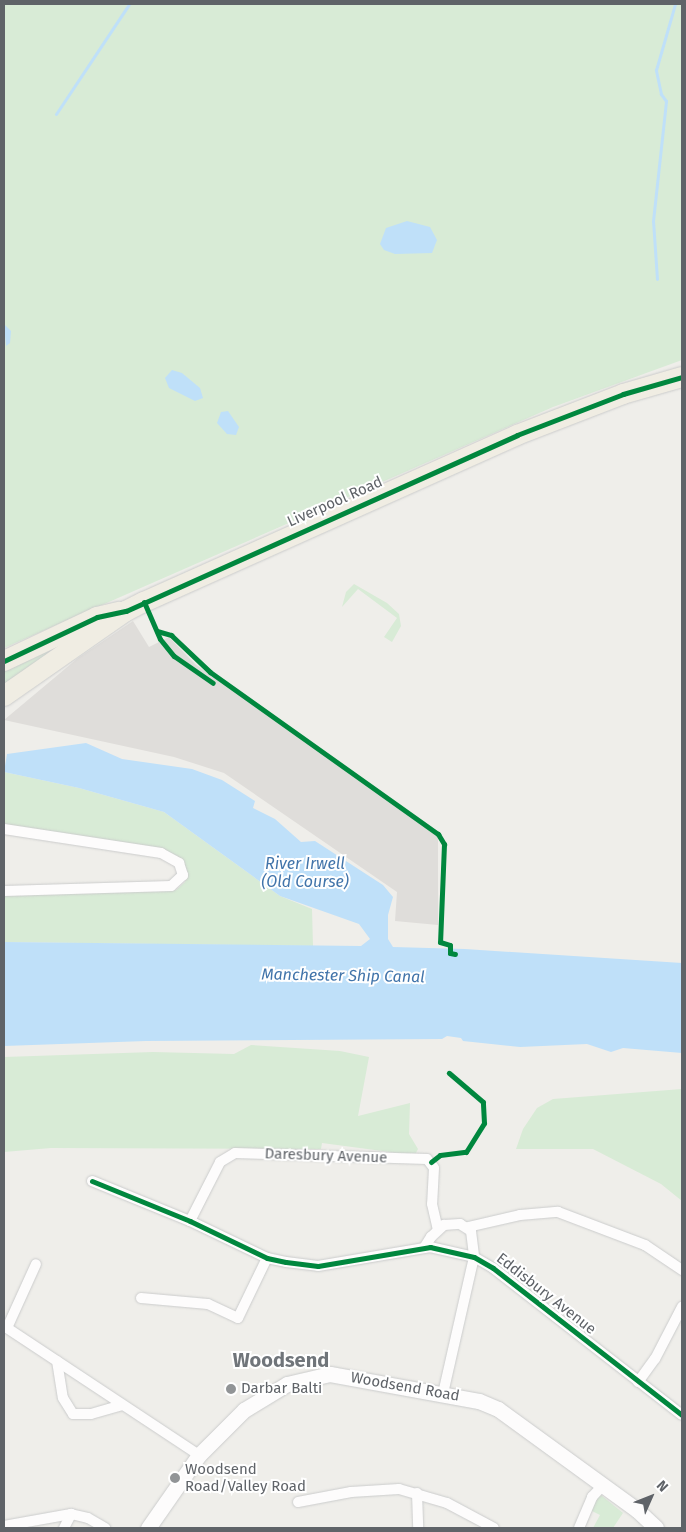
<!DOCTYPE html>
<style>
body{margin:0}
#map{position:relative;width:686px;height:1532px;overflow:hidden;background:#efeeea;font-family:"Fira Sans",sans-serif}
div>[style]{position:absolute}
.industrial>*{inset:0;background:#dfddda}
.green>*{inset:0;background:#d8ebd6}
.water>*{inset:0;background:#bfe0f9}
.stream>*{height:3px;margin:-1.5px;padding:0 1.5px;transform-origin:1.5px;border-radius:1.5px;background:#bfe0f9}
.roads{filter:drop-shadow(0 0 1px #cbcccc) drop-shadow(0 0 1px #cbcccc)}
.street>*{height:10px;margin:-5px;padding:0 5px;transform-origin:5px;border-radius:5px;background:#fdfcfc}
.secondary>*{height:15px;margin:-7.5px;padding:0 7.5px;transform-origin:7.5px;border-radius:7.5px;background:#fdfcfc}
.highway>*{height:20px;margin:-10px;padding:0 10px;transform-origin:10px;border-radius:10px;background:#f0ede3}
.cycleway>*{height:5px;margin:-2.5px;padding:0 2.5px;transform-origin:2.5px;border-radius:2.5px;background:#00873e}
.dots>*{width:14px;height:14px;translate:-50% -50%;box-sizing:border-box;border:2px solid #fff;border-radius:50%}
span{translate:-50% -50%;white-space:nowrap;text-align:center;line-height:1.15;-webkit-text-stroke:4px #fff;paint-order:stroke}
.street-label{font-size:15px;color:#5f6368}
.poi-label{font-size:15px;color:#5f6368}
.left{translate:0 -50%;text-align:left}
.water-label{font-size:16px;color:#4174aa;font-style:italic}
.district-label{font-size:20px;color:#70757a;font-weight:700}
.frame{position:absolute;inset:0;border:5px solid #5f6368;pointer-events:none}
.north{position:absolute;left:626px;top:1472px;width:50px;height:50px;-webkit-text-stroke:4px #fff;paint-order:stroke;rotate:46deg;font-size:14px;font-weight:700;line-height:20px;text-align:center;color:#5f6368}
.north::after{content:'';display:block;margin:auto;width:18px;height:22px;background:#5f6368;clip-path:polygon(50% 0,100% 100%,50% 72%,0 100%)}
</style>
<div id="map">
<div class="industrial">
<div style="clip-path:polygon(133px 621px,149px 647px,169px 637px,195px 664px,438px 836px,438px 925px,395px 921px,397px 892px,224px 773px,174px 757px,4px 720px,78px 658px)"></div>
</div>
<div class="green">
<div style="clip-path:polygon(4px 4px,682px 4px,682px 360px,553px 407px,4px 648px)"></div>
<div style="clip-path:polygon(354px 584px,387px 603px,399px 614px,401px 626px,392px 642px,384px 637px,397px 618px,358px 589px,342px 607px,346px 592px)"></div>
<div style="clip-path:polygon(48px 650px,51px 652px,4px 688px,4px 671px)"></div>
<div style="clip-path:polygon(4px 772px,79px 788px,164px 812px,280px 896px,312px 909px,313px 946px,4px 942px,4px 896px,176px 890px,185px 882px,187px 872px,181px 859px,160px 848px,4px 825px)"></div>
<div style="clip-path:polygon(251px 1045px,340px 1051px,369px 1057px,358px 1116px,410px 1103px,409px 1134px,418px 1149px,416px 1153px,405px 1154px,322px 1143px,321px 1149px,51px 1148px,4px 1152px,4px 1057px,153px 1052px,234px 1054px)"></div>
<div style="clip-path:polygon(682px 1089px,682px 1201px,661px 1184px,593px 1149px,516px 1149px,523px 1129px,537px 1108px,553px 1099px)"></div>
<div style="clip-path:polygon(596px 1491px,623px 1513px,613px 1528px,593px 1528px,600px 1515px,586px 1508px)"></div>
</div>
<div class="water">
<div style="clip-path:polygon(407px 221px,430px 227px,437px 240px,432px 253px,395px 254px,384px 250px,380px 244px,386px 228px)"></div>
<div style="clip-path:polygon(4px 324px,11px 331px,10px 343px,6px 346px)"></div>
<div style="clip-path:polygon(172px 370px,182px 373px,200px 388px,203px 398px,195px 401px,169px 388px,165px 378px)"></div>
<div style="clip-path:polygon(228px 411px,239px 427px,236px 435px,227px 434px,217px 423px,221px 412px)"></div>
<div style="clip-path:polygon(86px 743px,122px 759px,192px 769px,222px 780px,255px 801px,253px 808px,275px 819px,301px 842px,315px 841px,383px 885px,393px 897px,388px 915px,388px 939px,393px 947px,465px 949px,682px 963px,682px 1053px,623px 1048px,611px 1052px,587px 1044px,520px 1047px,463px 1041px,461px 1038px,447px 1036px,442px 1039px,146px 1041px,4px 1046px,4px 942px,361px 946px,370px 939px,359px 924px,280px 896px,164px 812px,79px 788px,4px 772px,7px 754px)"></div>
</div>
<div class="stream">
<div style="left:56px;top:114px;width:132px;rotate:-56.4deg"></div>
<div style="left:657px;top:279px;width:58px;rotate:-93.9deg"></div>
<div style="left:653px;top:221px;width:121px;rotate:-83.8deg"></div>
<div style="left:666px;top:101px;width:9px;rotate:-126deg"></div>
<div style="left:661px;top:94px;width:25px;rotate:-102deg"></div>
<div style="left:656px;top:70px;width:69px;rotate:-73.9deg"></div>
</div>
<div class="roads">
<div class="street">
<div style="left:4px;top:829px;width:159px;rotate:8.7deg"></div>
<div style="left:161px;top:853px;width:21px;rotate:29deg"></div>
<div style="left:179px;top:863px;width:13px;rotate:72deg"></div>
<div style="left:183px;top:875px;width:16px;rotate:137deg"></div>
<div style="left:171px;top:886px;width:167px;rotate:178.3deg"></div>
<div style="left:92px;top:1181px;width:106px;rotate:22.2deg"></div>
<div style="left:190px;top:1221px;width:85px;rotate:25.7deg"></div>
<div style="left:267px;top:1258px;width:19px;rotate:12deg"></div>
<div style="left:286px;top:1262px;width:32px;rotate:7deg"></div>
<div style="left:318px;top:1266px;width:114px;rotate:-9.6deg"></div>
<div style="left:430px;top:1247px;width:45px;rotate:12.8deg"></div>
<div style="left:474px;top:1257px;width:22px;rotate:30deg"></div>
<div style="left:493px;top:1268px;width:239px;rotate:37.9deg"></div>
<div style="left:190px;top:1221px;width:66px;rotate:-63deg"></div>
<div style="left:220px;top:1162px;width:17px;rotate:-31deg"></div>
<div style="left:235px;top:1153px;width:192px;rotate:1.8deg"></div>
<div style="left:427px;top:1159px;width:11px;rotate:52deg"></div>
<div style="left:434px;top:1168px;width:36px;rotate:93deg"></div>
<div style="left:432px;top:1204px;width:26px;rotate:77deg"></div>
<div style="left:468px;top:1227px;width:53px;rotate:-13deg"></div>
<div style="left:520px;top:1215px;width:38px;rotate:-5deg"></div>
<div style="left:558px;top:1212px;width:93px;rotate:20.8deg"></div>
<div style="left:645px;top:1245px;width:45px;rotate:34deg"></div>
<div style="left:424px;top:1248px;width:13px;rotate:-58deg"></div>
<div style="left:431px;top:1237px;width:18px;rotate:-43deg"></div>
<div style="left:444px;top:1225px;width:16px;rotate:-4deg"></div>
<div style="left:460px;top:1224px;width:13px;rotate:32deg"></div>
<div style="left:471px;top:1231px;width:26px;rotate:83deg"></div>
<div style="left:474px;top:1257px;width:140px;rotate:102.8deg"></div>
<div style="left:141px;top:1298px;width:67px;rotate:5.1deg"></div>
<div style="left:208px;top:1304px;width:33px;rotate:25deg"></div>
<div style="left:238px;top:1318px;width:67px;rotate:-64.2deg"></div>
<div style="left:4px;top:1326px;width:234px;rotate:33.5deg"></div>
<div style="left:7px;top:1328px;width:70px;rotate:-65.6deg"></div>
<div style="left:57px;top:1361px;width:37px;rotate:81deg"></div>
<div style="left:63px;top:1398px;width:19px;rotate:58deg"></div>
<div style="left:73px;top:1414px;width:18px"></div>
<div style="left:91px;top:1414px;width:32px;rotate:-16deg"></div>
<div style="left:638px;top:1382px;width:29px;rotate:-54deg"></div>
<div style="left:655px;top:1359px;width:59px;rotate:-62.6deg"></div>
<div style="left:417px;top:1493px;width:35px;rotate:88deg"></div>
<div style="left:298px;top:1502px;width:54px;rotate:-10.7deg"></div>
<div style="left:351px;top:1492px;width:48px;rotate:-3.6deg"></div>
<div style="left:399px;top:1489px;width:50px;rotate:16.3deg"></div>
<div style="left:447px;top:1503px;width:53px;rotate:28deg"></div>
<div style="left:4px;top:1526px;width:68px;rotate:-10.2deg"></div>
<div style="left:71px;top:1514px;width:17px;rotate:13deg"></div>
<div style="left:88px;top:1518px;width:20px;rotate:30deg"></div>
<div style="left:64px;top:1528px;width:16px;rotate:-63deg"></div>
<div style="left:579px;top:1528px;width:34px;rotate:-67deg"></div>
<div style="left:592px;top:1497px;width:16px;rotate:-47deg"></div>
</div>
<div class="secondary">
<div style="left:148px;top:1528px;width:89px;rotate:-55.1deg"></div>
<div style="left:199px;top:1455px;width:64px;rotate:-45deg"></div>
<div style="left:244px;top:1410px;width:50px;rotate:-31.2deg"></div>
<div style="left:287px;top:1384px;width:44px;rotate:-13.1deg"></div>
<div style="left:330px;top:1374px;width:151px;rotate:10.3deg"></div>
<div style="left:479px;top:1401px;width:21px;rotate:23deg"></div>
<div style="left:498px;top:1409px;width:172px;rotate:36deg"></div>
<div style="left:637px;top:1510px;width:26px;rotate:43deg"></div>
</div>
<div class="highway">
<div style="left:4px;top:661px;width:103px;rotate:-25.3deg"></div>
<div style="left:97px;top:617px;width:23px;rotate:-13deg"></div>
<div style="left:4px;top:696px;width:149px;rotate:-34.9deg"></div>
<div style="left:126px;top:611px;width:20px;rotate:-27deg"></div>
<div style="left:144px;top:602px;width:409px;rotate:-24.1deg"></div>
<div style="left:517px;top:435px;width:114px;rotate:-21.1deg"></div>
<div style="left:623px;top:394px;width:61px;rotate:-16.1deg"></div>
</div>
</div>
<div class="cycleway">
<div style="left:144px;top:602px;width:40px;rotate:66.6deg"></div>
<div style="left:160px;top:639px;width:22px;rotate:51deg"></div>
<div style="left:174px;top:656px;width:47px;rotate:34.7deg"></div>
<div style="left:157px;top:631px;width:15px;rotate:16deg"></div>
<div style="left:171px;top:635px;width:54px;rotate:43.5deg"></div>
<div style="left:210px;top:672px;width:280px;rotate:35.4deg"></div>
<div style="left:438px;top:834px;width:12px;rotate:59deg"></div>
<div style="left:444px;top:844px;width:98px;rotate:92.3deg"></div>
<div style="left:440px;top:942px;width:10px;rotate:17deg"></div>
<div style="left:450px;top:945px;width:8px;rotate:90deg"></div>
<div style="left:450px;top:953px;width:5px;rotate:11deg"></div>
<div style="left:4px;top:661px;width:103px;rotate:-25.3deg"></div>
<div style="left:97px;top:617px;width:30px;rotate:-12deg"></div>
<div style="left:126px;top:611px;width:429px;rotate:-24.2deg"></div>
<div style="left:517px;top:435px;width:114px;rotate:-21.1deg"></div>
<div style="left:623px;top:394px;width:61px;rotate:-16.1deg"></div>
<div style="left:431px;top:1162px;width:11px;rotate:-38deg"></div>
<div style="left:440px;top:1155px;width:26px;rotate:-7deg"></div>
<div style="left:466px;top:1152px;width:34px;rotate:-58deg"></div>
<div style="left:484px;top:1123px;width:21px;rotate:-93deg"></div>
<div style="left:483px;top:1102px;width:45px;rotate:-139.5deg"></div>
<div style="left:92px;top:1181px;width:106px;rotate:22.2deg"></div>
<div style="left:190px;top:1221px;width:85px;rotate:25.7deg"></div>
<div style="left:267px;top:1258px;width:19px;rotate:12deg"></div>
<div style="left:286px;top:1262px;width:32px;rotate:7deg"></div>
<div style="left:318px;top:1266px;width:114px;rotate:-9.6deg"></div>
<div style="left:430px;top:1247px;width:45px;rotate:12.8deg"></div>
<div style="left:474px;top:1257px;width:22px;rotate:30deg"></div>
<div style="left:493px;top:1268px;width:239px;rotate:37.9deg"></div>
</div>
<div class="dots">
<div style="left:231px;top:1389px;background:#919496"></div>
<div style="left:175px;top:1478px;background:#919496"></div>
</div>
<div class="street-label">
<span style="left:335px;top:502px;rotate:-24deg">Liverpool Road</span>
<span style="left:326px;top:1156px;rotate:2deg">Daresbury Avenue</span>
<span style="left:546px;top:1294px;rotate:38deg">Eddisbury Avenue</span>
<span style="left:405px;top:1387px;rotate:10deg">Woodsend Road</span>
</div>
<div class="poi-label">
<span class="left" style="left:241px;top:1389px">Darbar Balti</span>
<span class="left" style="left:185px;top:1478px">Woodsend<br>Road/Valley Road</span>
</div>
<div class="water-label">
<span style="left:305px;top:873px">River Irwell<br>(Old Course)</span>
<span style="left:343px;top:976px;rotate:1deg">Manchester Ship Canal</span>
</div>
<div class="district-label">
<span style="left:281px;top:1360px">Woodsend</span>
</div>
<div class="frame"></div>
<div class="north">N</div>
</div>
